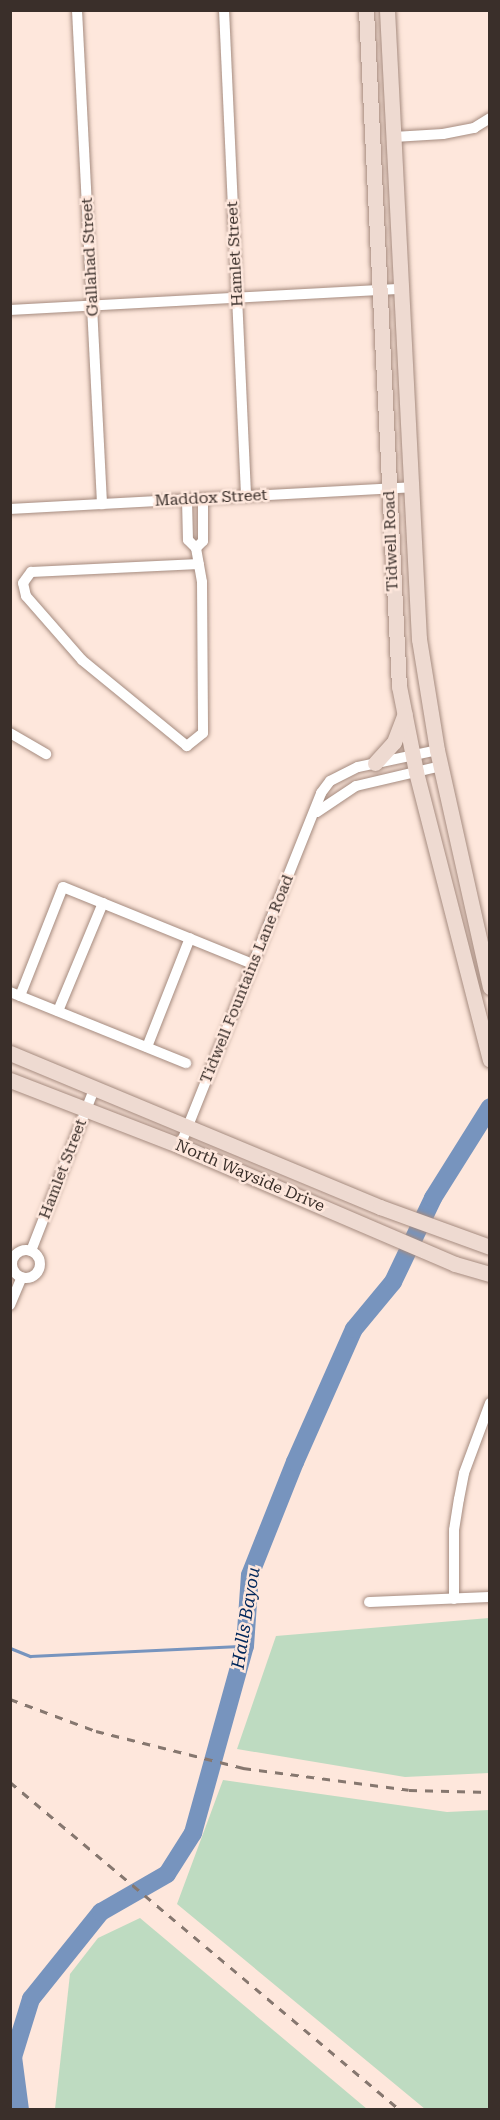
<!DOCTYPE html>
<style>
body{margin:0}
#map{position:relative;width:500px;height:2120px;overflow:hidden;background:#fee7dc;font-family:"Roboto Serif",serif}
div>[style]{position:absolute}
.green>*{inset:0;background:#bedbc1}
.stream>*{height:3px;margin:-1.5px;padding:0 1.5px;transform-origin:1.5px;border-radius:1.5px;background:#7794be}
.river>*{height:18px;margin:-9px;padding:0 9px;transform-origin:9px;border-radius:9px;background:#7794be}
.roads{filter:drop-shadow(0 0 2px #a58b7f) drop-shadow(0 0 2px #a58b7f)}
.street>*{height:10px;margin:-5px;padding:0 5px;transform-origin:5px;border-radius:5px;background:#fff}
.street>.ring{margin:-5px;padding:0;box-sizing:content-box;background:none;border:10px solid #fff;border-radius:50%}
.secondary>*{height:15px;margin:-7.5px;padding:0 7.5px;transform-origin:7.5px;border-radius:7.5px;background:#eedad1}
.rail>*{height:3px;margin-top:-1.5px;transform-origin:0;background:repeating-linear-gradient(90deg,#86776f 0 8px,transparent 0 16px)}
span{translate:-50% -50%;white-space:nowrap;text-align:center;line-height:1.15;-webkit-text-stroke:5px #fee7dc;paint-order:stroke}
.street-label{font-size:16px;color:#3a2f2a}
.water-label{font-size:18px;color:#01275b;font-style:italic}
.frame{position:absolute;inset:0;border:12px solid #3a2f2a;pointer-events:none}
</style>
<div id="map">
<div class="green">
<div style="clip-path:polygon(489px 1618px,489px 1773px,405px 1777px,237px 1749px,276px 1636px)"></div>
<div style="clip-path:polygon(223px 1780px,447px 1812px,489px 1810px,489px 2109px,425px 2109px,177px 1904px)"></div>
<div style="clip-path:polygon(140px 1918px,367px 2109px,55px 2109px,70px 1974px,98px 1938px)"></div>
</div>
<div class="stream">
<div style="left:10px;top:1648px;width:22px;rotate:22deg"></div>
<div style="left:30px;top:1656px;width:215px;rotate:-2.7deg"></div>
</div>
<div class="river">
<div style="left:20px;top:2110px;width:53px;rotate:-97.5deg"></div>
<div style="left:13px;top:2057px;width:61px;rotate:-72.8deg"></div>
<div style="left:31px;top:1999px;width:112px;rotate:-51.2deg"></div>
<div style="left:101px;top:1912px;width:76px;rotate:-29.9deg"></div>
<div style="left:167px;top:1874px;width:49px;rotate:-57.6deg"></div>
<div style="left:193px;top:1833px;width:194px;rotate:-74.5deg"></div>
<div style="left:245px;top:1646px;width:71px;rotate:-86deg"></div>
<div style="left:250px;top:1575px;width:122px;rotate:-68.3deg"></div>
<div style="left:295px;top:1462px;width:145px;rotate:-66.1deg"></div>
<div style="left:354px;top:1329px;width:61px;rotate:-50.3deg"></div>
<div style="left:393px;top:1282px;width:93px;rotate:-64.5deg"></div>
<div style="left:433px;top:1198px;width:107px;rotate:-57.9deg"></div>
</div>
<div class="roads">
<div class="street">
<div style="left:77px;top:10px;width:495px;rotate:87.1deg"></div>
<div style="left:224px;top:10px;width:487px;rotate:87.4deg"></div>
<div style="left:394px;top:137px;width:49px;rotate:-3.5deg"></div>
<div style="left:443px;top:134px;width:32px;rotate:-11deg"></div>
<div style="left:474px;top:128px;width:19px;rotate:-32deg"></div>
<div style="left:10px;top:310px;width:392px;rotate:-3.1deg"></div>
<div style="left:187px;top:500px;width:40px;rotate:88.6deg"></div>
<div style="left:188px;top:540px;width:11px;rotate:45deg"></div>
<div style="left:196px;top:548px;width:35px;rotate:80deg"></div>
<div style="left:202px;top:582px;width:151px;rotate:89.6deg"></div>
<div style="left:203px;top:733px;width:21px;rotate:141deg"></div>
<div style="left:187px;top:746px;width:136px;rotate:-140.7deg"></div>
<div style="left:82px;top:660px;width:85px;rotate:-131.2deg"></div>
<div style="left:26px;top:596px;width:13px;rotate:-103deg"></div>
<div style="left:23px;top:583px;width:14px;rotate:-54deg"></div>
<div style="left:31px;top:572px;width:168px;rotate:-2.7deg"></div>
<div style="left:10px;top:509px;width:402px;rotate:-3.1deg"></div>
<div style="left:196px;top:548px;width:10px;rotate:-45deg"></div>
<div style="left:203px;top:541px;width:42px;rotate:-90deg"></div>
<div style="left:10px;top:733px;width:42px;rotate:30.3deg"></div>
<div style="left:317px;top:812px;width:47px;rotate:-33.7deg"></div>
<div style="left:356px;top:786px;width:87px;rotate:-13.2deg"></div>
<div style="left:10px;top:992px;width:190px;rotate:22deg"></div>
<div style="left:20px;top:996px;width:117px;rotate:-68.5deg"></div>
<div style="left:63px;top:887px;width:205px;rotate:22.1deg"></div>
<div style="left:58px;top:1011px;width:117px;rotate:-67.4deg"></div>
<div style="left:147px;top:1047px;width:117px;rotate:-68.5deg"></div>
<div style="left:180px;top:1146px;width:380px;rotate:-68.2deg"></div>
<div style="left:321px;top:793px;width:15px;rotate:-53deg"></div>
<div style="left:330px;top:781px;width:31px;rotate:-27deg"></div>
<div style="left:358px;top:767px;width:81px;rotate:-12.1deg"></div>
<div class="ring" style="left:12px;top:1250px;width:18px;height:18px"></div>
<div style="left:31px;top:1251px;width:176px;rotate:-68.7deg"></div>
<div style="left:10px;top:1305px;width:30px;rotate:-67deg"></div>
<div style="left:454px;top:1599px;width:69px;rotate:-90deg"></div>
<div style="left:454px;top:1530px;width:31px;rotate:-81deg"></div>
<div style="left:459px;top:1499px;width:26px;rotate:-79deg"></div>
<div style="left:464px;top:1473px;width:75px;rotate:-69.6deg"></div>
<div style="left:369px;top:1602px;width:121px;rotate:-2.4deg"></div>
</div>
<div class="secondary">
<div style="left:366px;top:10px;width:677px;rotate:87.21deg"></div>
<div style="left:399px;top:686px;width:88px;rotate:78.8deg"></div>
<div style="left:416px;top:772px;width:297px;rotate:75.6deg"></div>
<div style="left:387px;top:10px;width:630px;rotate:87.09deg"></div>
<div style="left:419px;top:639px;width:112px;rotate:80.8deg"></div>
<div style="left:437px;top:750px;width:243px;rotate:77.4deg"></div>
<div style="left:375px;top:763px;width:28px;rotate:-48deg"></div>
<div style="left:394px;top:742px;width:30px;rotate:-69deg"></div>
<div style="left:10px;top:1053px;width:401px;rotate:22.6deg"></div>
<div style="left:380px;top:1207px;width:117px;rotate:20deg"></div>
<div style="left:10px;top:1080px;width:182px;rotate:21.2deg"></div>
<div style="left:180px;top:1146px;width:299px;rotate:23.2deg"></div>
<div style="left:455px;top:1264px;width:36px;rotate:16deg"></div>
</div>
</div>
<div class="rail">
<div style="left:10px;top:1699px;width:92px;rotate:20.4deg"></div>
<div style="left:96px;top:1731px;width:152px;rotate:14.1deg"></div>
<div style="left:243px;top:1768px;width:167px;rotate:7.5deg"></div>
<div style="left:409px;top:1790px;width:81px;rotate:1.4deg"></div>
<div style="left:10px;top:1782px;width:510px;rotate:40.06deg"></div>
</div>
<div class="street-label">
<span style="left:235px;top:254px;rotate:-93deg">Hamlet Street</span>
<span style="left:90px;top:257px;rotate:-93deg">Gallahad Street</span>
<span style="left:211px;top:498px;rotate:-3deg">Maddox Street</span>
<span style="left:391px;top:541px;rotate:-92deg">Tidwell Road</span>
<span style="left:247px;top:979px;rotate:-68deg">Tidwell Fountains Lane Road</span>
<span style="left:63px;top:1169px;rotate:-69deg">Hamlet Street</span>
<span style="left:250px;top:1176px;rotate:23deg">North Wayside Drive</span>
</div>
<div class="water-label">
<span style="left:246px;top:1618px;rotate:-81deg">Halls Bayou</span>
</div>
<div class="frame"></div>
</div>
